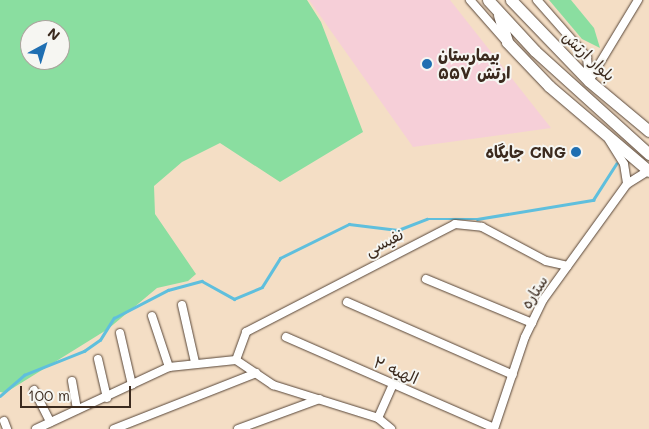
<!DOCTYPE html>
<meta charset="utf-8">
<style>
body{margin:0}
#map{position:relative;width:649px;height:429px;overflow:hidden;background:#f4dec5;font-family:Mali,"Playpen Sans Arabic",sans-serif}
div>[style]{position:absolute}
.built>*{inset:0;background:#f6cfd8}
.green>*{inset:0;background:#8adea0}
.stream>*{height:2.5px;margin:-1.25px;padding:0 1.25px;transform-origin:1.25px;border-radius:1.25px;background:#5fbfdd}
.roads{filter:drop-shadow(0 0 1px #574537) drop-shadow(0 0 1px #574537)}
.minor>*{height:8px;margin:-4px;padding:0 4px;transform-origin:4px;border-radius:4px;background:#fff}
.highway>*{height:11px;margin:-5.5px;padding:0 5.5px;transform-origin:5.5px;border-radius:5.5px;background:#fff}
.dots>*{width:14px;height:14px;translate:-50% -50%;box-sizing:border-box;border:2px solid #f6f6f2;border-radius:50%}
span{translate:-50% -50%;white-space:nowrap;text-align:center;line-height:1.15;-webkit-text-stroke:4px #f6f6f2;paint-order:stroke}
.poi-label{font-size:16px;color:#3b2a1e;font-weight:700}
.left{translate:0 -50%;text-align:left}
.right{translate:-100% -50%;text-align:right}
.street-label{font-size:16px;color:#3b2a1e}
.north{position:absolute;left:20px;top:20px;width:50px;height:50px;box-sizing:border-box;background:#f6f6f2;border:1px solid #aba49d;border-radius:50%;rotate:39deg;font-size:14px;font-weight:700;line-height:20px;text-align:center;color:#3b2a1e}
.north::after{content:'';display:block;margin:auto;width:18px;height:22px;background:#1f6fb2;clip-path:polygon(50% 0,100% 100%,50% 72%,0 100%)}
.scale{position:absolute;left:20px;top:386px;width:111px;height:22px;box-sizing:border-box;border:2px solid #3b2a1e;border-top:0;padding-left:6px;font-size:15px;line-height:18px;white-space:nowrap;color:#3b2a1e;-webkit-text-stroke:4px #f6f6f2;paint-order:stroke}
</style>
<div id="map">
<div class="built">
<div style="clip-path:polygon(309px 0,450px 0,551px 128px,413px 147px)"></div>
</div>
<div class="green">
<div style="clip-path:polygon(evenodd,0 0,307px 0,321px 22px,363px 132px,280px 182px,220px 143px,182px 162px,154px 186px,155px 214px,196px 274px,188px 281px,157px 288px,108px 329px,5px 393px,0 392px,0 0,30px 30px,60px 30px,60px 60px,30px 60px,30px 30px)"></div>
<div style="clip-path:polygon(549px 0,571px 0,594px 28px,600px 48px,582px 39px)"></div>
</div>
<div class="stream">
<div style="left:0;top:396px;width:32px;rotate:-41deg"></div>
<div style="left:24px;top:375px;width:65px;rotate:-21.8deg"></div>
<div style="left:84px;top:351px;width:19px;rotate:-35deg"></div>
<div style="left:100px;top:340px;width:26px;rotate:-58deg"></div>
<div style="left:114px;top:318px;width:61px;rotate:-27.4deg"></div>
<div style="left:168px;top:290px;width:35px;rotate:-15deg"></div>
<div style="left:202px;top:281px;width:37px;rotate:29deg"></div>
<div style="left:234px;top:299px;width:30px;rotate:-23deg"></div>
<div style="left:262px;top:287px;width:34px;rotate:-58deg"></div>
<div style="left:280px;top:258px;width:77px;rotate:-26.2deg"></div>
<div style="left:349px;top:224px;width:49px;rotate:7deg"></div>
<div style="left:398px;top:230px;width:31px;rotate:-21deg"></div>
<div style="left:427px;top:219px;width:50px"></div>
<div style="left:477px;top:219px;width:118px;rotate:-9.3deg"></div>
<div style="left:593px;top:200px;width:43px;rotate:-57.4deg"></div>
</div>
<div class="roads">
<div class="minor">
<div style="left:470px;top:0;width:53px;rotate:48.8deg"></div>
<div style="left:537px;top:0;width:76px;rotate:48.7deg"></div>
<div style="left:587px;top:57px;width:24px;rotate:85deg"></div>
<div style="left:589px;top:81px;width:95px;rotate:-58.8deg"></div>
<div style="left:609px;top:140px;width:28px;rotate:58deg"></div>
<div style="left:624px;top:164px;width:20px;rotate:81deg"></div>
<div style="left:426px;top:279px;width:115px;rotate:22.5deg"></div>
<div style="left:347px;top:302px;width:181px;rotate:23.7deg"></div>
<div style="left:182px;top:305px;width:58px;rotate:77.2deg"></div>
<div style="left:152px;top:316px;width:54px;rotate:71.6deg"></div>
<div style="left:120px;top:333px;width:53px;rotate:77deg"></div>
<div style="left:286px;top:337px;width:227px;rotate:23.6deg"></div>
<div style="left:98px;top:359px;width:40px;rotate:77deg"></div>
<div style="left:236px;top:360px;width:30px;rotate:-70deg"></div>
<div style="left:246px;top:332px;width:235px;rotate:-27.3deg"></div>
<div style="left:455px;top:224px;width:27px;rotate:6deg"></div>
<div style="left:482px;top:227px;width:72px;rotate:28deg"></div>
<div style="left:546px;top:261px;width:22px;rotate:13deg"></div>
<div style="left:236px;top:360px;width:45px;rotate:34deg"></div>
<div style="left:273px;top:385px;width:110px;rotate:17.4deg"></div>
<div style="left:378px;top:418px;width:17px;rotate:40deg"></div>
<div style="left:72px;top:381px;width:29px;rotate:80deg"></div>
<div style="left:34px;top:390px;width:36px;rotate:63deg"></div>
<div style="left:378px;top:418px;width:37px;rotate:-66deg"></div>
<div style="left:4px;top:421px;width:9px;rotate:69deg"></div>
<div style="left:36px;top:429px;width:147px;rotate:-25deg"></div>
<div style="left:169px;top:367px;width:67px;rotate:-6deg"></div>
<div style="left:114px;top:429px;width:153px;rotate:-21.5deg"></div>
<div style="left:238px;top:429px;width:87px;rotate:-20.1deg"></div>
<div style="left:494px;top:429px;width:97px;rotate:-71.4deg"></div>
<div style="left:525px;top:337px;width:41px;rotate:-64.1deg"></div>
<div style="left:543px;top:300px;width:143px;rotate:-54.1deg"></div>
<div style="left:627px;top:184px;width:25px;rotate:-32deg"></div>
</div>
<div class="highway">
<div style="left:488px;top:0;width:69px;rotate:47.3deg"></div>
<div style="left:535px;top:51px;width:154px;rotate:42.1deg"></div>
<div style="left:511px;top:0;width:112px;rotate:46.1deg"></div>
<div style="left:589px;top:81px;width:78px;rotate:39.8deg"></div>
<div style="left:499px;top:15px;width:28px;rotate:73deg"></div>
<div style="left:507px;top:42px;width:61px;rotate:46.3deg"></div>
<div style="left:549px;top:86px;width:131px;rotate:40.4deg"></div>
</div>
</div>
<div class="dots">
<div style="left:427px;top:64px;background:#1f6fb2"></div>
<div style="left:576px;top:152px;background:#1f6fb2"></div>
</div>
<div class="poi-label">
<span class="left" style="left:438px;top:64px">بیمارستان<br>۵۵۷ ارتش</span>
<span class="right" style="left:566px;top:152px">جایگاه CNG</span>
</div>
<div class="street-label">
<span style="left:589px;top:56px;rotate:43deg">بلوار ارتش</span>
<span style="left:384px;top:242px;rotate:-27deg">نفیسی</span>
<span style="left:534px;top:292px;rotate:-58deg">ستاره</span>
<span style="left:396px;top:370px;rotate:23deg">الهیه ۲</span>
</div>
<div class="north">N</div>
<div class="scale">100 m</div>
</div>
